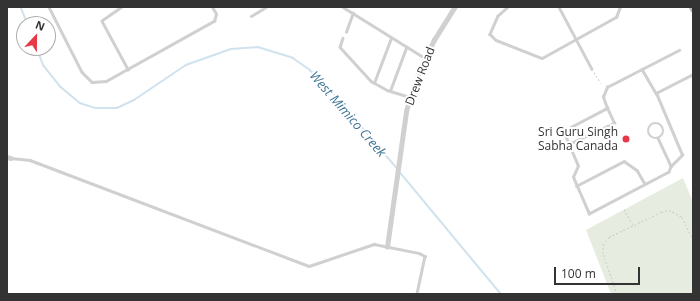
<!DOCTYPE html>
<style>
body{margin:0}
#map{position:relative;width:700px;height:301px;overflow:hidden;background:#fff;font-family:"Open Sans",sans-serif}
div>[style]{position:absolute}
.green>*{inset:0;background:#e6ecdf}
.stream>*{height:1.5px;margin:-0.75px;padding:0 0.75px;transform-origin:0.75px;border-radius:0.75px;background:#cfe2ee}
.path>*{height:1px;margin-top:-0.5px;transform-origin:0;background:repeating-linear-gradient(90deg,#cdcdcd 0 2px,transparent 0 4px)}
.service>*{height:2.5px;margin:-1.25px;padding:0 1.25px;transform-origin:1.25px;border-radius:1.25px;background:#d0d0d0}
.service>.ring{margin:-1.25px;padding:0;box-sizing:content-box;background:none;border:2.5px solid #d0d0d0;border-radius:50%}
.minor>*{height:4.5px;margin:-2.25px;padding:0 2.25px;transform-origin:2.25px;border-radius:2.25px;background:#d0d0d0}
.secondary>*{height:7px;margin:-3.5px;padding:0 3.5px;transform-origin:3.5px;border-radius:3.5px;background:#bdbdbd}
.dots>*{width:11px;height:11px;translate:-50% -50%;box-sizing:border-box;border:2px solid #fff;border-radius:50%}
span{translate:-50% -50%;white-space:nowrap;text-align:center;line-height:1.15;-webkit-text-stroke:4px #fff;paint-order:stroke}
.street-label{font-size:12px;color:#333}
.poi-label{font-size:12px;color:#333}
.right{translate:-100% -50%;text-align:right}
.water-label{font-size:13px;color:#3f7597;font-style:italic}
.frame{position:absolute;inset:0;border:8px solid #333;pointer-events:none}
.north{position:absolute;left:16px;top:16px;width:40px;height:40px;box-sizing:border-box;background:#fff;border:1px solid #adadad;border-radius:50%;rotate:22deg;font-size:11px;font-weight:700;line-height:16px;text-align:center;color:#333}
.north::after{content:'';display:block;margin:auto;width:14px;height:18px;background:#e63946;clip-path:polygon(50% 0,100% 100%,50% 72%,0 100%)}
.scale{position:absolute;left:554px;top:267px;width:86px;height:18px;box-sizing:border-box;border:2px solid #333;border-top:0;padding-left:5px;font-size:12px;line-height:14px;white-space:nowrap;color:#333;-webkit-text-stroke:3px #fff;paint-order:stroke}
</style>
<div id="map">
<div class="green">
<div style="clip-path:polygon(683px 178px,693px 202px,693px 294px,611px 294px,586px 230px)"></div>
</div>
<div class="stream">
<div style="left:21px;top:7px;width:18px;rotate:68deg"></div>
<div style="left:37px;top:48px;width:19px;rotate:69deg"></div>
<div style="left:44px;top:66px;width:27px;rotate:51deg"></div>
<div style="left:61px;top:87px;width:25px;rotate:40deg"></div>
<div style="left:80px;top:103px;width:16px;rotate:18deg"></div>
<div style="left:95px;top:108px;width:22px"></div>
<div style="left:117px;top:108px;width:19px;rotate:-25deg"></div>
<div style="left:134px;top:100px;width:63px;rotate:-33.9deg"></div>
<div style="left:186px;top:65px;width:48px;rotate:-19.6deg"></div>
<div style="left:231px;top:49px;width:27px;rotate:-4deg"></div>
<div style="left:258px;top:47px;width:37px;rotate:17deg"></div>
<div style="left:293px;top:58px;width:21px;rotate:35deg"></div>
<div style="left:310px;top:70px;width:22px;rotate:43deg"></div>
<div style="left:326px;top:85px;width:109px;rotate:49.5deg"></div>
<div style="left:399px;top:171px;width:160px;rotate:50.3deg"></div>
</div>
<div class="path">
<div style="left:594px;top:72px;width:13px;rotate:58deg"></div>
<div style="left:624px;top:209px;width:18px;rotate:61deg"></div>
<div style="left:617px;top:294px;width:43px;rotate:-108.9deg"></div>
<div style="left:603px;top:253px;width:8px;rotate:-90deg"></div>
<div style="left:603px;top:245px;width:10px;rotate:-53deg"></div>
<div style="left:609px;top:237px;width:58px;rotate:-25.7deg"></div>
<div style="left:661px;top:212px;width:8px;rotate:-14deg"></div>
<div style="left:669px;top:210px;width:15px;rotate:28deg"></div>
<div style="left:682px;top:217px;width:25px;rotate:64deg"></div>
</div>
<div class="service">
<div style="left:49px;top:7px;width:73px;rotate:63.1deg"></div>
<div style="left:82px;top:72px;width:14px;rotate:45deg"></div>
<div style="left:92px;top:82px;width:14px;rotate:-4deg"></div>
<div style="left:106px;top:81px;width:124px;rotate:-29.1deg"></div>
<div style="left:214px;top:21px;width:7px;rotate:-74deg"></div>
<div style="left:216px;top:14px;width:8px;rotate:-120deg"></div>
<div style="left:122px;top:7px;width:24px;rotate:145deg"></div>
<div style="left:102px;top:21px;width:55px;rotate:61.6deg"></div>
<div style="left:343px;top:7px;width:97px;rotate:31.9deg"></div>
<div style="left:508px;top:7px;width:13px;rotate:138deg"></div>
<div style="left:498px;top:16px;width:20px;rotate:114deg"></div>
<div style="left:490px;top:34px;width:8px;rotate:45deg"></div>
<div style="left:496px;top:40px;width:49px;rotate:21.4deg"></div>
<div style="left:542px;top:58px;width:85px;rotate:-29deg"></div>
<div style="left:616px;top:17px;width:11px;rotate:-68deg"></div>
<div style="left:559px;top:7px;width:70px;rotate:62deg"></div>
<div style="left:251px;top:16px;width:17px;rotate:-31deg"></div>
<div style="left:346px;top:32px;width:20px;rotate:-70deg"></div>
<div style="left:343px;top:38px;width:9px;rotate:108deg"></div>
<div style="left:340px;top:47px;width:46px;rotate:47.6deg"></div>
<div style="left:371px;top:81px;width:18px;rotate:29deg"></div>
<div style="left:387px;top:90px;width:24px;rotate:17deg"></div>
<div style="left:642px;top:69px;width:28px;rotate:60deg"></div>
<div style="left:374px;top:83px;width:48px;rotate:-69.3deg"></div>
<div style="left:390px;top:91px;width:46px;rotate:-69.6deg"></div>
<div class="ring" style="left:648px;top:123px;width:13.5px;height:13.5px"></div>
<div style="left:658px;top:138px;width:31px;rotate:65deg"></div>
<div style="left:671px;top:166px;width:16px;rotate:-45deg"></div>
<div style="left:682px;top:155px;width:67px;rotate:-112.8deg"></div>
<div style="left:656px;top:93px;width:42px;rotate:-27.2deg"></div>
<div style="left:569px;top:144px;width:50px;rotate:-25deg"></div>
<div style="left:614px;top:123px;width:17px;rotate:-115deg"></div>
<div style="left:11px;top:158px;width:19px;rotate:6deg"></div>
<div style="left:30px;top:160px;width:298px;rotate:20.8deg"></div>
<div style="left:309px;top:266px;width:69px;rotate:-18.7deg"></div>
<div style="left:374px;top:244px;width:46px;rotate:11.3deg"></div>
<div style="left:419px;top:253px;width:7px;rotate:27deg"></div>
<div style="left:425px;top:256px;width:39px;rotate:102deg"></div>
<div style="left:671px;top:166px;width:6px;rotate:108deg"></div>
<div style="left:669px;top:172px;width:90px;rotate:152.3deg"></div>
<div style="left:589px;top:214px;width:40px;rotate:-113.4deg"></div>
<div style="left:573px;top:177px;width:12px;rotate:-66deg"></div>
<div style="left:578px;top:166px;width:38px;rotate:-113deg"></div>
<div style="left:563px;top:131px;width:50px;rotate:-27.6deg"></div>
<div style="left:607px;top:108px;width:12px;rotate:-110deg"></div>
<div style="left:603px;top:97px;width:11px;rotate:-68deg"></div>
<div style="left:607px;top:87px;width:81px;rotate:-27.2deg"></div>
<div style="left:576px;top:186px;width:54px;rotate:-27.5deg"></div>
<div style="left:624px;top:161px;width:16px;rotate:35deg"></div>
<div style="left:637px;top:170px;width:16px;rotate:60deg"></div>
</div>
<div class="minor">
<div style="left:7px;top:157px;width:4px;rotate:14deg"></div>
<div style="left:387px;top:247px;width:137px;rotate:-82deg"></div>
<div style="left:406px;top:111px;width:39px;rotate:-72deg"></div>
<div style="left:418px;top:74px;width:38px;rotate:-65deg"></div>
<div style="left:434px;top:40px;width:39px;rotate:-58deg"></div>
</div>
<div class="secondary">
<div style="left:692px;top:7px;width:2px;rotate:63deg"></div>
</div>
<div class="dots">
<div style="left:626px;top:139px;background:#e63946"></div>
</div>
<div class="street-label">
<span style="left:420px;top:76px;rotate:-69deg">Drew Road</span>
</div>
<div class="poi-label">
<span class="right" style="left:618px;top:139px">Sri Guru Singh<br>Sabha Canada</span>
</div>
<div class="water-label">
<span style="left:348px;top:114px;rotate:49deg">West Mimico Creek</span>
</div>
<div class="frame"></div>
<div class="north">N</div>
<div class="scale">100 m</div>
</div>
